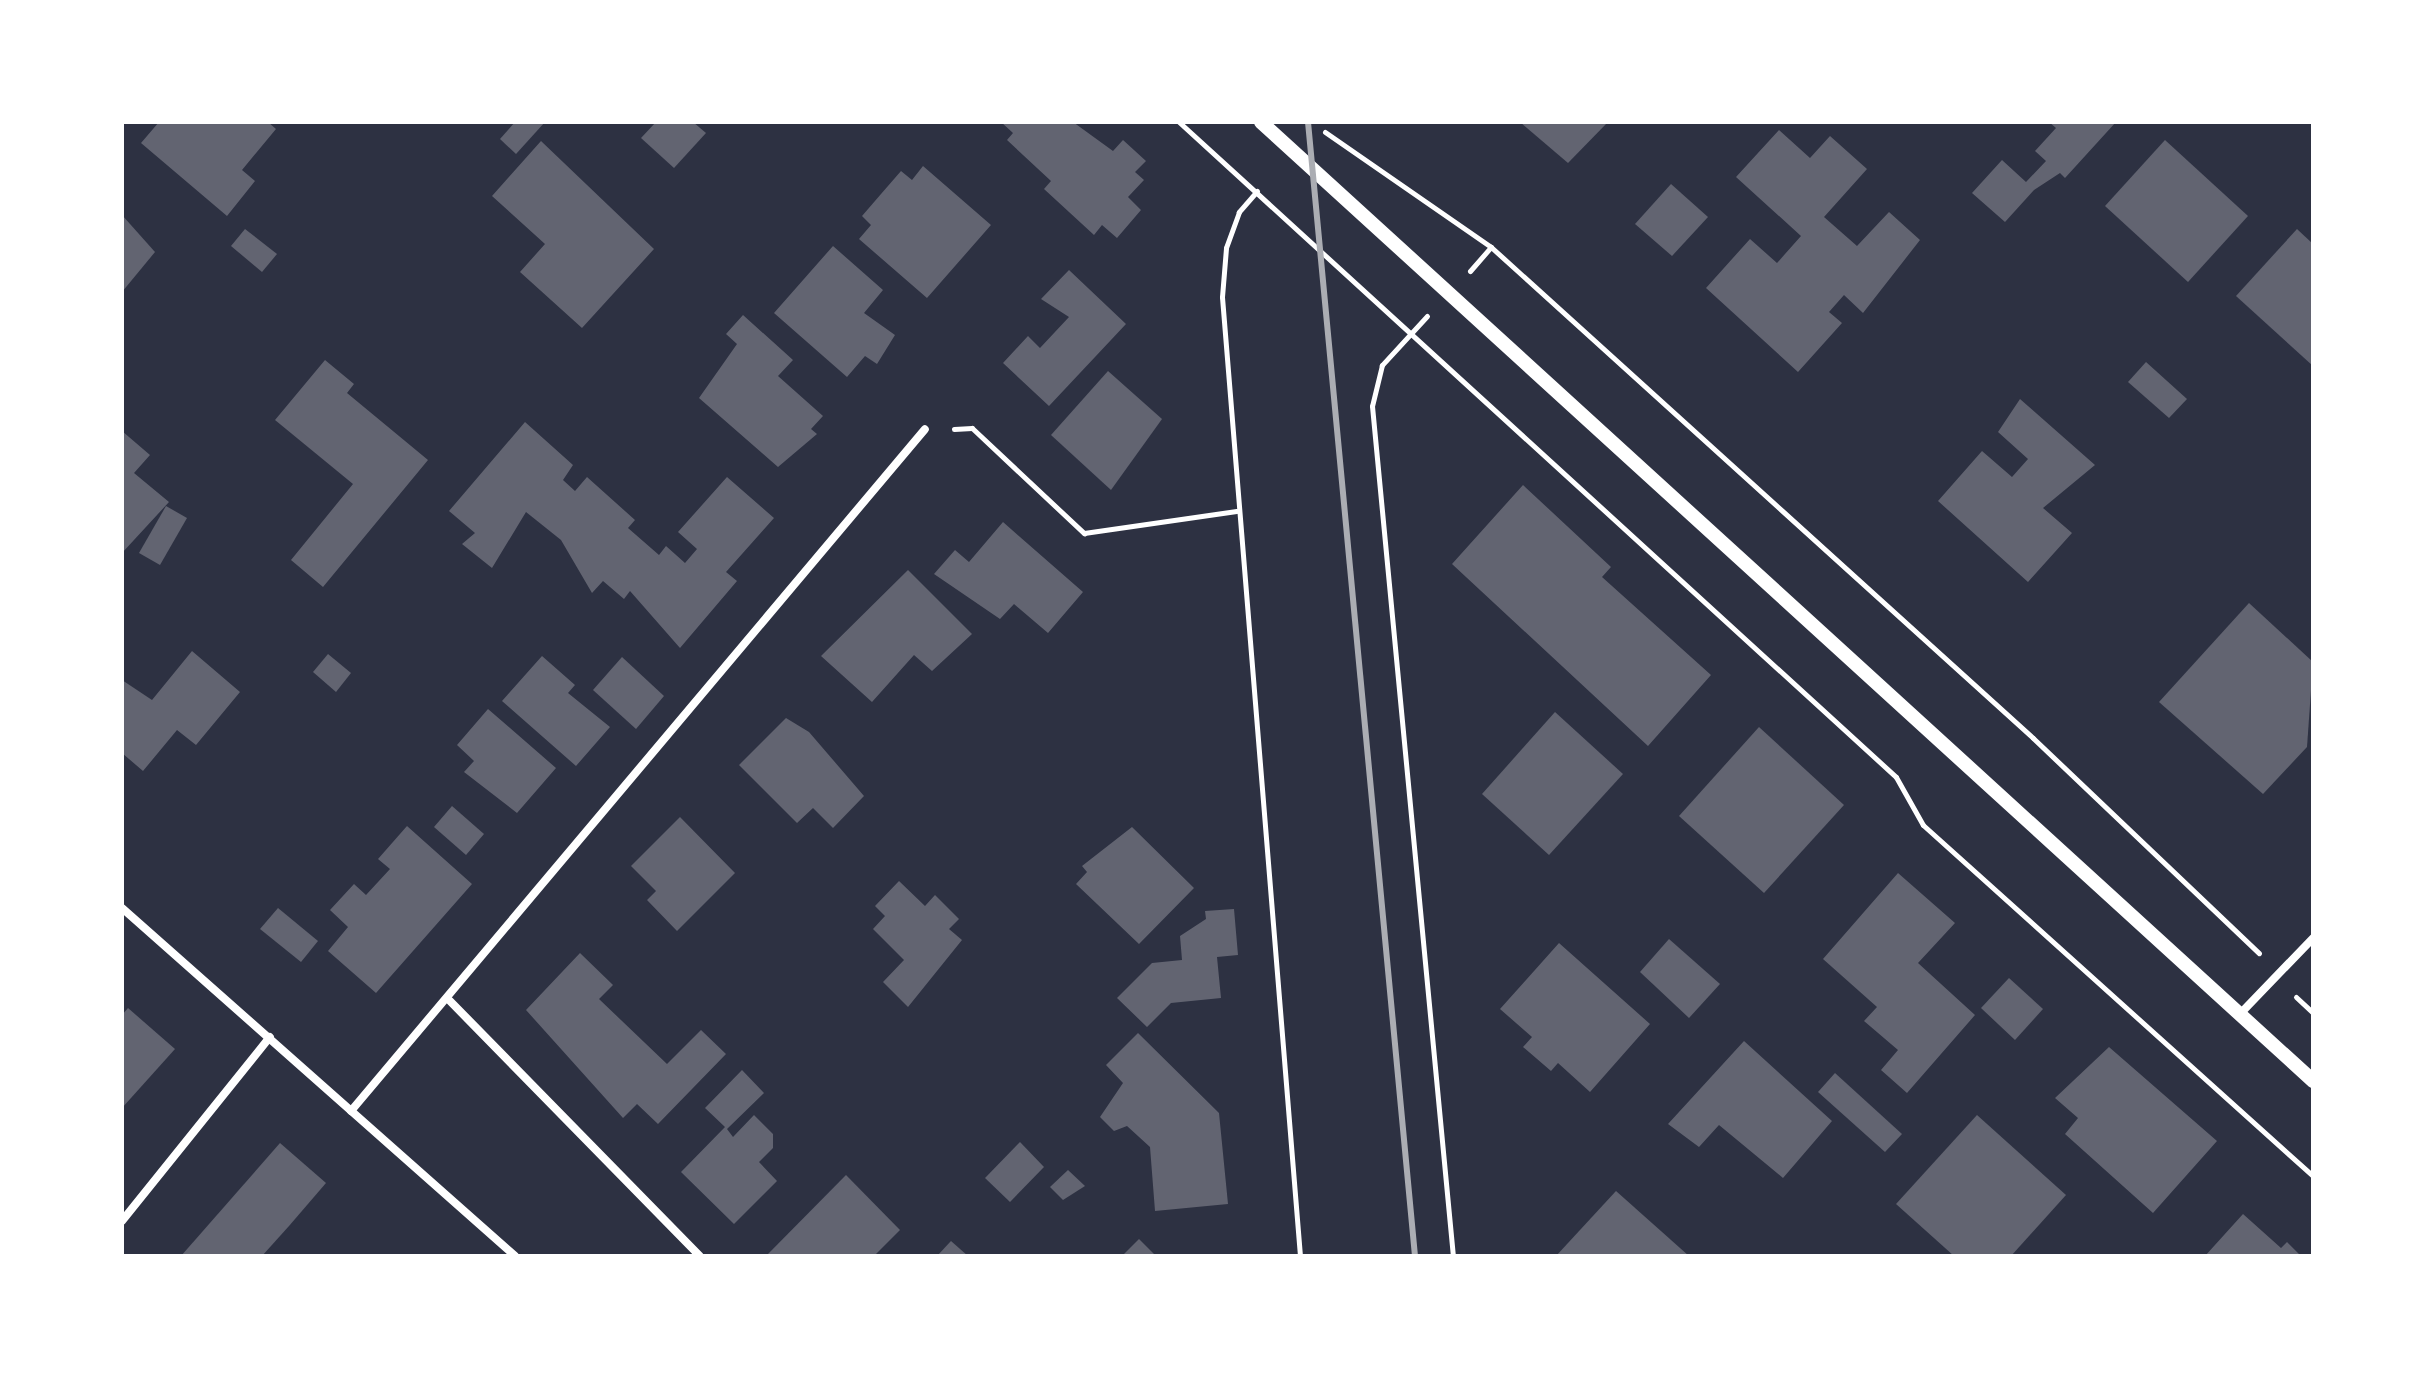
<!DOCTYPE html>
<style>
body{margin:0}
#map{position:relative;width:2435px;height:1378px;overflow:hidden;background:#2d3142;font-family:Cabin,sans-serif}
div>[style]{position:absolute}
.building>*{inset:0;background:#626471}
.path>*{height:5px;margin:-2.5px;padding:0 2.5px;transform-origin:2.5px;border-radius:2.5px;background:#fff}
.minor>*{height:8px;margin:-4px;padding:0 4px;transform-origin:4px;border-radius:4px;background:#fff}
.tertiary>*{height:14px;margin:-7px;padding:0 7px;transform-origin:7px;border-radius:7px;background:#fff}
.rail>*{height:6px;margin:-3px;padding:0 3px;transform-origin:3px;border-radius:3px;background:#abadb3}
span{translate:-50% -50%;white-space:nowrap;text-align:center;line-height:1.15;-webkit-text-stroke:6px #fff;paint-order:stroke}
.frame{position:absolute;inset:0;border:124px solid #fff;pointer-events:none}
</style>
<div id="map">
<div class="building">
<div style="clip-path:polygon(159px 122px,268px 122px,276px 129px,242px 170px,255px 181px,227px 216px,141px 143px)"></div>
<div style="clip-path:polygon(515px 122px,545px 122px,516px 154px,500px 139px)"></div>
<div style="clip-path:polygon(656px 122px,693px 122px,706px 133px,674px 168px,641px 138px)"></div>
<div style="clip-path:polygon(1001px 122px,1073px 122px,1113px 151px,1123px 140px,1146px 161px,1135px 172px,1144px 180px,1128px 197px,1141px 210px,1117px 238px,1102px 225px,1094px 235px,1044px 189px,1051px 181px,1007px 140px,1013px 133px)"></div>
<div style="clip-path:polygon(1520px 122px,1608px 122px,1568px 163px)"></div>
<div style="clip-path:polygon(2049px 122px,2116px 122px,2065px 178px,2060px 173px,2034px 190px,2005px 222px,1972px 193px,2002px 160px,2026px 182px,2046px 161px,2035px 151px,2056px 128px)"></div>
<div style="clip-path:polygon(1779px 130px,1810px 158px,1830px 136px,1867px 169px,1824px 217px,1857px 246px,1889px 212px,1920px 240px,1863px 313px,1844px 295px,1829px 312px,1842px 323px,1798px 372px,1706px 288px,1750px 239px,1777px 263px,1801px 236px,1736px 177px)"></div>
<div style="clip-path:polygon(2165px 140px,2248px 216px,2188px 282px,2105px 206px)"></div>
<div style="clip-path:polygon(541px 141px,654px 249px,582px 328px,520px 272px,545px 244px,492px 196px)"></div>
<div style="clip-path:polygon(923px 166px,991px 225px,927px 298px,859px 239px,871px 225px,862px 216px,881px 194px,901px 171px,912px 180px)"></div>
<div style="clip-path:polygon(1671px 184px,1708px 217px,1672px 256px,1635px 224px)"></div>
<div style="clip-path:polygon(122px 215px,155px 252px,122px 292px)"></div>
<div style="clip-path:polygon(245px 229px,277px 254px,262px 272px,231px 246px)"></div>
<div style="clip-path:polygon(2297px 229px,2313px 244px,2313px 366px,2236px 296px)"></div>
<div style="clip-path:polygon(833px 246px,883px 290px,864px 313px,895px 335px,877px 364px,865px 356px,847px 377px,774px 313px)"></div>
<div style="clip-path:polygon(1069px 270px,1126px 324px,1049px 406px,1003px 363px,1028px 336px,1040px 348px,1069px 317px,1041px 299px)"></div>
<div style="clip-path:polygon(743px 315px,793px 360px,778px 376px,823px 416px,811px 429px,817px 434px,778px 467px,699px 398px,737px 344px,726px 334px)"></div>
<div style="clip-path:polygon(325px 360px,354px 384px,347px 393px,428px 460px,323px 587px,291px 560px,353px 484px,275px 420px)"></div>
<div style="clip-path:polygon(2146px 362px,2187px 399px,2169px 418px,2128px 382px)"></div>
<div style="clip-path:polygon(1108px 371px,1162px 419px,1111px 490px,1051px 435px)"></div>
<div style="clip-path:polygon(2020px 399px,2095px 465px,2043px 508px,2072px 533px,2028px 582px,1938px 501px,1982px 451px,2012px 477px,2028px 459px,1998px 432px)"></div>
<div style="clip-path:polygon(525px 422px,573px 465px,563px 480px,575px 491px,587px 477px,635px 520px,628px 528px,659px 555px,666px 546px,685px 563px,697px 549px,678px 532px,727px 477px,774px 518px,726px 572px,737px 581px,680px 648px,630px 591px,624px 599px,603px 581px,592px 593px,561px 540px,526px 512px,492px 568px,462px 544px,475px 533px,449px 511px)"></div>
<div style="clip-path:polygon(122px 431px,150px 455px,134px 473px,169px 502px,122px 553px)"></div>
<div style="clip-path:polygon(1523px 485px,1611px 567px,1602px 577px,1711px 675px,1648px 746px,1452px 564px)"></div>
<div style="clip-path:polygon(166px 506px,187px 518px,160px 565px,139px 553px)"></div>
<div style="clip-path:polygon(1003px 522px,1083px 592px,1048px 633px,1014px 604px,1000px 619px,934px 574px,955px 550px,969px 562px)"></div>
<div style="clip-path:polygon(908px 570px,972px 634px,932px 671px,914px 655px,872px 702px,821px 656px)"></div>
<div style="clip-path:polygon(2249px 603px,2313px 662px,2307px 747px,2263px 794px,2159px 702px)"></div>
<div style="clip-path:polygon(192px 651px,240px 692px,196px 745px,177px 730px,143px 771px,122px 753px,122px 680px,152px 700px)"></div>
<div style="clip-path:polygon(328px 654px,351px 673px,336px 692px,313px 672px)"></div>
<div style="clip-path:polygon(542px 656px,575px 685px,568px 693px,610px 727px,576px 766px,502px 701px)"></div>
<div style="clip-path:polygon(622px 657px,664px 696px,636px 729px,593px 690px)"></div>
<div style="clip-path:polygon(488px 709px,556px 768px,517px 813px,464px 772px,474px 761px,457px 745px)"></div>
<div style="clip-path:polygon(1555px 712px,1623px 774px,1549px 855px,1482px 794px)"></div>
<div style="clip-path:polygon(786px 718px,809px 732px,864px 796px,833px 828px,813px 808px,797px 823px,739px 765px)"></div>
<div style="clip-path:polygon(1759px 727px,1844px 805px,1764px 893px,1679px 816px)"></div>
<div style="clip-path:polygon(452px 806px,484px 834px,466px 855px,434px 827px)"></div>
<div style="clip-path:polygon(680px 817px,735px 873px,677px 931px,647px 900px,656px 891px,631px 866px)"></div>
<div style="clip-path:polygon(407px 826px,472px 884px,376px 993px,328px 951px,348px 927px,330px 910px,354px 884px,366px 895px,390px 869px,378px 859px)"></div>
<div style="clip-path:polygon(1132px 827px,1194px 888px,1139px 944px,1076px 884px,1087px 872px,1082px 866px)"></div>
<div style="clip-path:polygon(1898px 873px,1955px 923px,1918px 963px,1975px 1015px,1907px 1093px,1881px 1070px,1898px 1050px,1864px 1021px,1877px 1007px,1823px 959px)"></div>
<div style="clip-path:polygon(899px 881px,925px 906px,935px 895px,959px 919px,949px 929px,962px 940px,908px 1007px,883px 982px,904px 960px,873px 929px,885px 916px,875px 906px)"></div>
<div style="clip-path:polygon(278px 908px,318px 941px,301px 962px,260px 929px)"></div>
<div style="clip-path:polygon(1234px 909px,1238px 955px,1217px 957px,1221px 998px,1171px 1003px,1147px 1027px,1117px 998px,1152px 963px,1182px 960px,1180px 936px,1206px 919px,1205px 911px)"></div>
<div style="clip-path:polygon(1669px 939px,1720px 984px,1689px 1018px,1640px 972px)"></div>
<div style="clip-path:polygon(1559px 943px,1650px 1024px,1590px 1092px,1558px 1063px,1551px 1071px,1523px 1047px,1532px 1037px,1500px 1009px)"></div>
<div style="clip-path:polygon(580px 953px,613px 985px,599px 999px,667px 1064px,701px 1030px,726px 1054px,658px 1124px,637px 1104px,623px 1118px,526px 1010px)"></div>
<div style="clip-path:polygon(2009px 978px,2043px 1009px,2015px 1040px,1981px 1008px)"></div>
<div style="clip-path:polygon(128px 1008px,175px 1049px,122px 1108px,122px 1015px)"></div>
<div style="clip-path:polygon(1138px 1033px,1219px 1113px,1228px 1204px,1155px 1211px,1150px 1147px,1127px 1126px,1114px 1131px,1100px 1117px,1123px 1083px,1106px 1065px)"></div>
<div style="clip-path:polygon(1744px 1041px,1832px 1121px,1783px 1178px,1719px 1125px,1699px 1147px,1668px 1124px)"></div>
<div style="clip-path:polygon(2109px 1047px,2217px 1141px,2153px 1213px,2065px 1134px,2078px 1118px,2055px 1098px)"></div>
<div style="clip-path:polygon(742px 1070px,764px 1093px,727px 1129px,733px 1137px,754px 1115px,773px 1134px,773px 1148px,759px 1162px,777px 1181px,734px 1224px,681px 1172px,725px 1127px,705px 1108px)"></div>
<div style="clip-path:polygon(1835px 1073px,1902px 1134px,1885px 1152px,1818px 1092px)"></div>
<div style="clip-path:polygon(1977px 1115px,2066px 1195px,2011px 1256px,1954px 1256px,1896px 1204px)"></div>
<div style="clip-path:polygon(1020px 1142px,1044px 1167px,1010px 1202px,985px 1178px)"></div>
<div style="clip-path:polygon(280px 1143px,326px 1183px,289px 1226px,262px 1256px,181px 1256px)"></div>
<div style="clip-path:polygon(1068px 1170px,1085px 1186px,1063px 1200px,1050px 1187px)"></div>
<div style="clip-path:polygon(846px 1175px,900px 1230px,874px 1256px,766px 1256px)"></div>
<div style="clip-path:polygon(1616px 1191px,1689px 1256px,1556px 1256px)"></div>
<div style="clip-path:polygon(2243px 1214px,2281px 1248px,2287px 1242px,2301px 1256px,2205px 1256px)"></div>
<div style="clip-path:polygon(1139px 1239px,1156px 1256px,1122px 1256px)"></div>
<div style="clip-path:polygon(951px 1241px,968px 1256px,937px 1256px)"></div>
</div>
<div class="path">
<div style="left:1179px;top:122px;width:971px;rotate:42.41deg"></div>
<div style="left:1896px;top:777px;width:55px;rotate:60.6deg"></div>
<div style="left:1923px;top:825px;width:525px;rotate:41.99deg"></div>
<div style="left:1325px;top:132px;width:202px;rotate:34.7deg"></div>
<div style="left:1491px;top:247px;width:731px;rotate:42.17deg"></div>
<div style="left:2033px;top:738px;width:312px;rotate:43.6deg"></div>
<div style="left:1257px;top:191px;width:28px;rotate:131deg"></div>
<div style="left:1239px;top:212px;width:38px;rotate:110deg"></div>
<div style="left:1226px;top:248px;width:49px;rotate:94.7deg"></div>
<div style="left:1222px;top:297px;width:962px;rotate:85.35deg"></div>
<div style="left:1470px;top:271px;width:32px;rotate:-49deg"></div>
<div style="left:1427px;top:316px;width:67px;rotate:132.6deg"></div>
<div style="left:1382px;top:365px;width:42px;rotate:103.7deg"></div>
<div style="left:1372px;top:406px;width:854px;rotate:84.56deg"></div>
<div style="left:954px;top:429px;width:18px;rotate:-3deg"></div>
<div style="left:972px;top:428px;width:154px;rotate:43.2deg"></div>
<div style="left:1084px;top:533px;width:154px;rotate:-8.2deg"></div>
<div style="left:2296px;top:997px;width:23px;rotate:43deg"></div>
</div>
<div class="minor">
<div style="left:122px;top:908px;width:525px;rotate:41.52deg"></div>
<div style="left:450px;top:1001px;width:357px;rotate:45.6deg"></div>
<div style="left:2239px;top:1015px;width:107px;rotate:-46.1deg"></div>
<div style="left:351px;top:1111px;width:891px;rotate:-49.91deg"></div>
<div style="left:122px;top:1221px;width:236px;rotate:-51.2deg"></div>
</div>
<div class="tertiary">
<div style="left:1261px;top:122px;width:1424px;rotate:42.35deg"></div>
</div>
<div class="rail">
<div style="left:1308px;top:122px;width:1139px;rotate:84.61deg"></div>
</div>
<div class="frame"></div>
</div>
